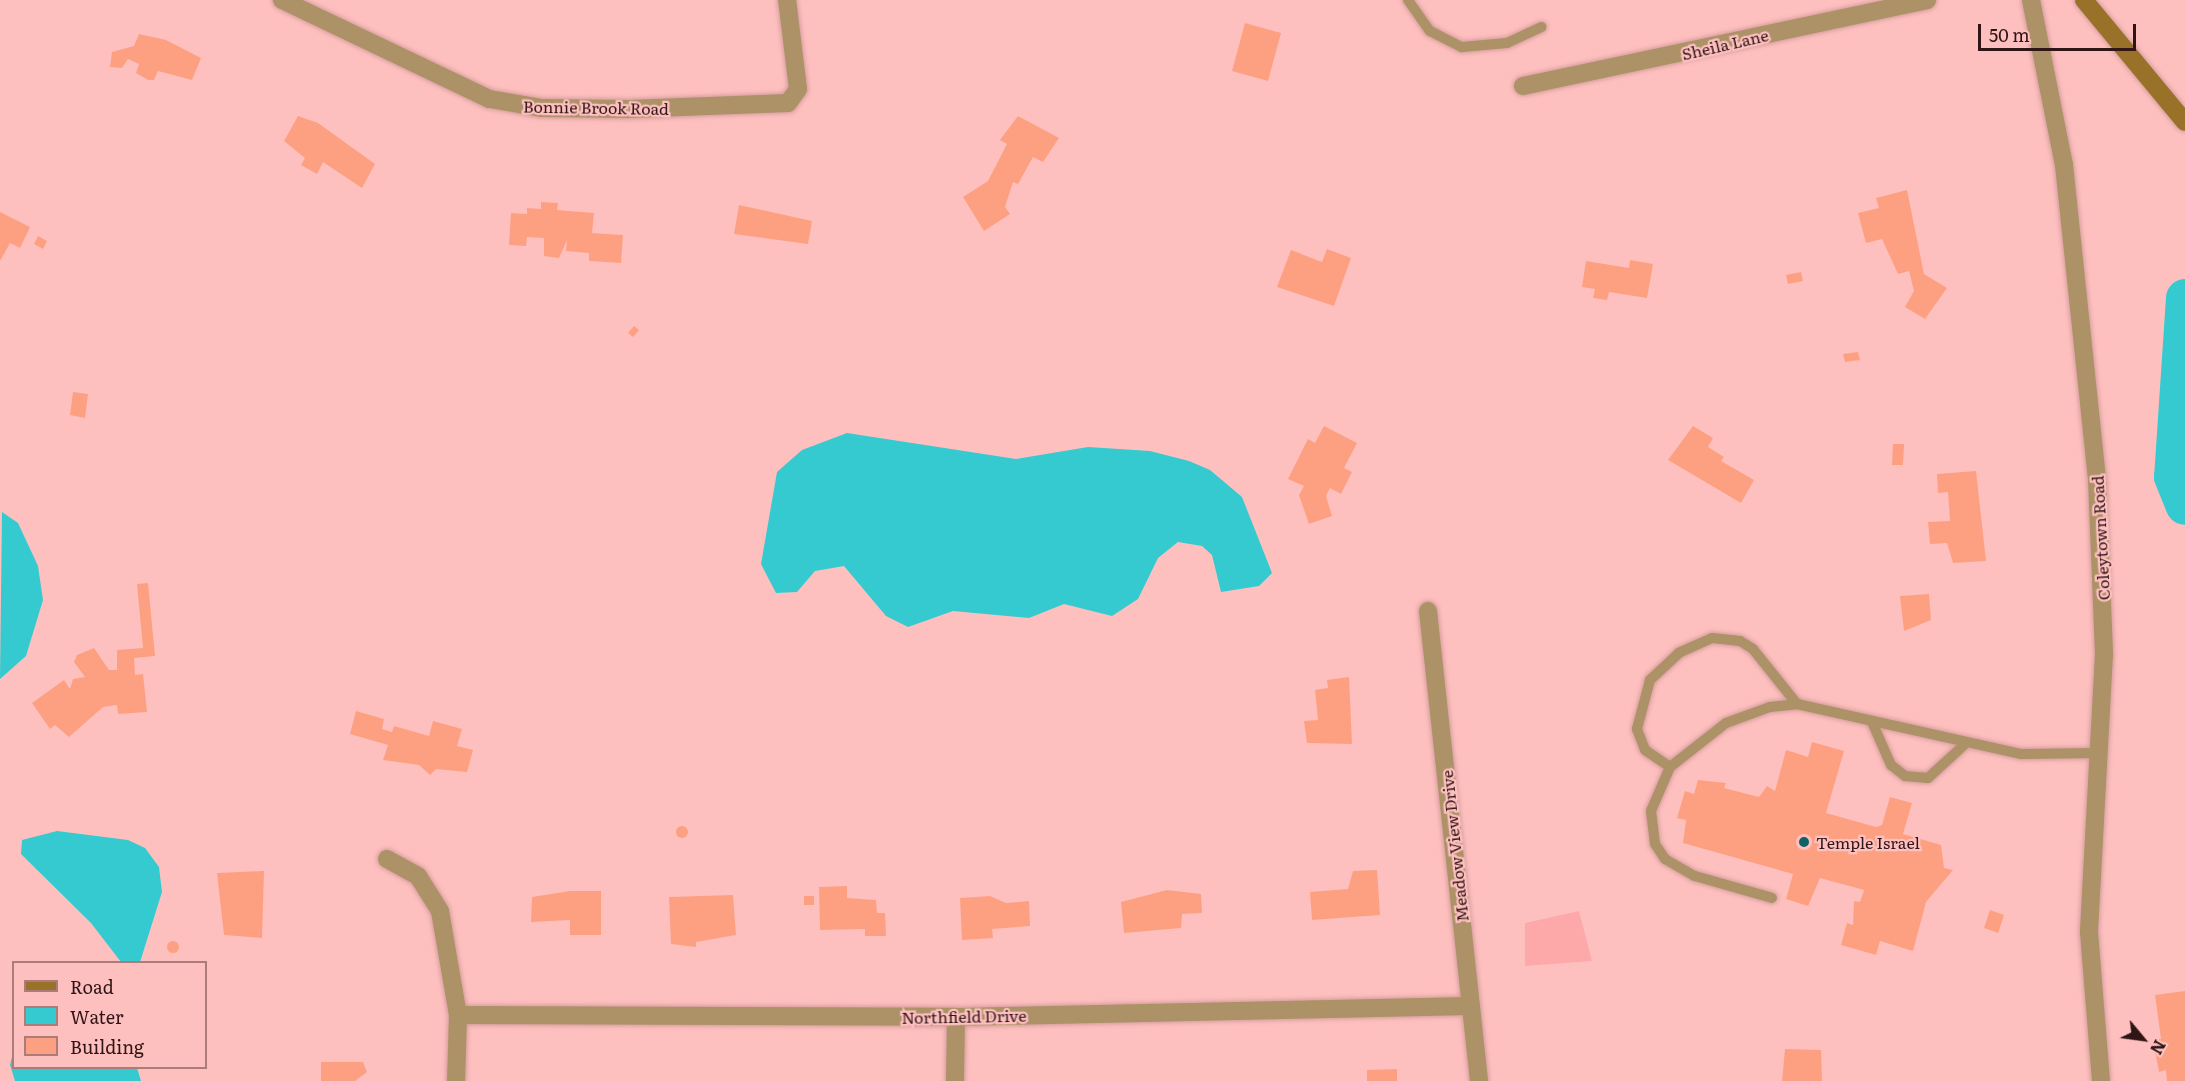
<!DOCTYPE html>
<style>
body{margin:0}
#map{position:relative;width:2185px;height:1081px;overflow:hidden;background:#fec0bf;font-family:Literata,serif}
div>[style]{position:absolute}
.green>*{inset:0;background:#fda9a9}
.water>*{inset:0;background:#34cad0}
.river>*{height:38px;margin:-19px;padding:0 19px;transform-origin:19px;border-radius:19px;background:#34cad0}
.building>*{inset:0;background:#fda081}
.round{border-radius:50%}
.roads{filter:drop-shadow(0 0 2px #d59e9d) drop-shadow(0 0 2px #d59e9d)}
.lane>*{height:10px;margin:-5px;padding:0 5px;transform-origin:5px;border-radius:5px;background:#ac9266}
.street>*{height:18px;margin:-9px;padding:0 9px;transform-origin:9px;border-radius:9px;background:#ac9266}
.secondary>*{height:18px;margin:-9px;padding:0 9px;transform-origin:9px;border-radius:9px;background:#997128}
.dots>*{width:16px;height:16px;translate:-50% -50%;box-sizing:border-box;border:3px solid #fec0bf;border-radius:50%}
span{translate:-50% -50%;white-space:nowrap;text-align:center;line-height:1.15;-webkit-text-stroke:4.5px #fec0bf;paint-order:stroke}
.street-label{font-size:16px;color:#301516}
.poi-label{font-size:16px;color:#301516}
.left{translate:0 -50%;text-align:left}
.legend{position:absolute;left:12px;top:961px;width:195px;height:108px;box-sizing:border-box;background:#fec0bf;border:2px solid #ac7c7b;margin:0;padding:8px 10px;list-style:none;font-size:18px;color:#301516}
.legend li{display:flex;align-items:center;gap:12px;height:30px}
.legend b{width:30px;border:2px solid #ac7c7b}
.north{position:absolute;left:2113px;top:1009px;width:60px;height:60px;-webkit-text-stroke:4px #fec0bf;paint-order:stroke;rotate:119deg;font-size:16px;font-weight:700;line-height:24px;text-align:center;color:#301516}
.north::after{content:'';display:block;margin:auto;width:21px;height:27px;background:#301516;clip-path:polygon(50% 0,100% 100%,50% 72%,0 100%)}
.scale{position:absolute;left:1978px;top:24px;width:158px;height:27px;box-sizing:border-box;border:3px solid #301516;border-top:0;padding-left:8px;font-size:18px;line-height:21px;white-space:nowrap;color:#301516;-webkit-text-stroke:4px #fec0bf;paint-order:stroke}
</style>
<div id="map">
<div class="green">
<div style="clip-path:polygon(1579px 911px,1592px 961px,1525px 966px,1525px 923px)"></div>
</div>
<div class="water">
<div style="clip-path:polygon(847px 433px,1016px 459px,1088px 447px,1150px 451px,1189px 461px,1210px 470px,1242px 497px,1272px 573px,1259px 586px,1221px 592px,1212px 555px,1202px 546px,1178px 542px,1158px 558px,1138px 599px,1112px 616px,1064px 604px,1029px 618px,953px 611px,908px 627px,886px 616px,844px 566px,815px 571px,797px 592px,776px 593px,761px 564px,777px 472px,802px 450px)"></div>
<div style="clip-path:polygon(2px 512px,18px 523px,38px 566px,43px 600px,26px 656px,0 679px)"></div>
<div style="clip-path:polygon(57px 831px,128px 840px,145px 848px,159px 867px,162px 892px,140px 962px,121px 962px,91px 923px,21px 854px,22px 840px)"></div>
<div style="clip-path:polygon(13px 1052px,14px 1068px,137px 1068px,141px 1081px,15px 1081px,10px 1065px)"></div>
</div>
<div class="river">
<div style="left:2185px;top:298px;width:179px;rotate:93.8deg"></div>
<div style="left:2173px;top:477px;width:31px;rotate:68deg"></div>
</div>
<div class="building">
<div style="clip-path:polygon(1245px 23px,1281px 33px,1268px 81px,1232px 71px)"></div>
<div style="clip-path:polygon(139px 34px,166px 40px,201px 58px,192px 80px,158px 71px,154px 80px,148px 80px,136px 73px,139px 64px,128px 59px,122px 68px,110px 67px,112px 52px,134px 46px)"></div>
<div style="clip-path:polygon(298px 116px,318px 123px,375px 164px,362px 188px,323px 162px,317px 174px,301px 165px,305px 158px,284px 141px)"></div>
<div style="clip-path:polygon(1018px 116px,1059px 138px,1043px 162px,1033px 157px,1018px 184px,1013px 182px,1005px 207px,1010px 214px,984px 231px,963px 197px,988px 181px,1007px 144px,1000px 140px)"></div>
<div style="clip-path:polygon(1907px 190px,1924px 274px,1947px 288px,1925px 319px,1905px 307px,1914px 291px,1909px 271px,1898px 274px,1882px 239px,1866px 243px,1858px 213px,1879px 208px,1876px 198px)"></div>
<div style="clip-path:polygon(541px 202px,558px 203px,557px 210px,594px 213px,592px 233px,623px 235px,621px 263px,589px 261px,589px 253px,566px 251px,567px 240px,559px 258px,544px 256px,544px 238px,527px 237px,526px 246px,509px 245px,511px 213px,527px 214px,527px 208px,541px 209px)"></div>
<div style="clip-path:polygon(739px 205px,812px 221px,808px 244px,734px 234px)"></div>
<div style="clip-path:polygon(0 212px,30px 227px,20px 248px,10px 243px,0 261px)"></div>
<div style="clip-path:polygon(38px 236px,47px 241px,43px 249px,34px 244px)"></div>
<div style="clip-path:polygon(1327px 249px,1351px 258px,1334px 306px,1277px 287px,1291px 250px,1322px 262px)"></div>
<div style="clip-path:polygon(1630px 260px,1653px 264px,1647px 298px,1609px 292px,1607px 300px,1593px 298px,1595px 289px,1582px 287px,1586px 261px,1629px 268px)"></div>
<div style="clip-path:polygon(1801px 272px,1803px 281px,1788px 284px,1786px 275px)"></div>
<div style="clip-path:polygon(634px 326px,639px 330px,633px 337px,628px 333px)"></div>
<div style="clip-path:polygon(1858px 352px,1860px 360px,1845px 362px,1843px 354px)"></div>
<div style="clip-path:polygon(73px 392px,88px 394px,85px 418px,70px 415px)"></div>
<div style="clip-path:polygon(1324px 426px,1357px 443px,1344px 468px,1352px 472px,1341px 494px,1330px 488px,1326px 496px,1332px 516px,1309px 524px,1299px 495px,1304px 486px,1288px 479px,1308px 439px,1315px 443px)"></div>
<div style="clip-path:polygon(1693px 426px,1713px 438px,1708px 447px,1724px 457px,1721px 461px,1754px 480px,1741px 503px,1668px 460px)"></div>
<div style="clip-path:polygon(1893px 444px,1904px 444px,1903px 465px,1892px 465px)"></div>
<div style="clip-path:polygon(1976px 471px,1986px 561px,1953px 563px,1947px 543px,1930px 544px,1928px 522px,1950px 521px,1948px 492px,1938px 493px,1937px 474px)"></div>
<div style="clip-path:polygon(148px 583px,155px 656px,134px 658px,135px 675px,143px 674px,147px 712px,118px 714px,117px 705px,103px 707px,69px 737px,55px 725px,50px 729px,32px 703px,64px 680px,70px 689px,73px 679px,85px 677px,74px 662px,77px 655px,94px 648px,109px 670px,117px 670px,117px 650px,143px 648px,137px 584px)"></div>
<div style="clip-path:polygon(1929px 594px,1931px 620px,1904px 631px,1900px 596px)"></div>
<div style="clip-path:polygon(1349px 677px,1352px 744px,1307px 743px,1304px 721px,1318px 720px,1315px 690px,1328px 688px,1327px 680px)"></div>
<div style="clip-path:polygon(356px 711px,384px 719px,382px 729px,392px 732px,394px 726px,429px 736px,433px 721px,462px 729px,457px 746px,473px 750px,467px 772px,436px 769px,430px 775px,419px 765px,383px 760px,388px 745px,350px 734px)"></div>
<div style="clip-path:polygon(1812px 742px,1844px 751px,1826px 813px,1876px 827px,1882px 825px,1890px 797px,1912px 803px,1903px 834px,1941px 845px,1944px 868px,1953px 870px,1926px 902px,1913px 951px,1880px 941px,1876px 955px,1841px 945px,1847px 923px,1853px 925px,1854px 901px,1860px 902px,1864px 890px,1820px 878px,1808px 906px,1786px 899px,1793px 874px,1683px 843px,1686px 820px,1677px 818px,1685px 791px,1694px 794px,1698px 780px,1726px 783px,1724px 788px,1759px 797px,1767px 786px,1775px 791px,1786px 750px,1808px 757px)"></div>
<div class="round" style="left:676px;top:826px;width:12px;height:12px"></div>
<div style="clip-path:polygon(1377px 870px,1380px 915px,1312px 920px,1310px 892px,1348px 889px,1353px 871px)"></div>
<div style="clip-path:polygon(264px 871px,262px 938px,224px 935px,217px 873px)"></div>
<div style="clip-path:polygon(847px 886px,847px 898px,876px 900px,877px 913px,885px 913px,886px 936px,865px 936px,865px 929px,820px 930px,819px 887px)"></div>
<div style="clip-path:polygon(1167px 890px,1201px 894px,1202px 913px,1182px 914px,1181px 928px,1124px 933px,1121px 902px)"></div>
<div style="clip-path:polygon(570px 891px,601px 891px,601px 935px,570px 935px,570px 920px,531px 922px,532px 897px)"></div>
<div style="clip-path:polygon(733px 895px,736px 935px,696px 942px,696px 947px,671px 944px,669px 897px)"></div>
<div style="clip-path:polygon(804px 896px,814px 896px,814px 905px,804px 905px)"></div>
<div style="clip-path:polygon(990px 896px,1006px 903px,1029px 901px,1030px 926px,992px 929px,993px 938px,962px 940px,960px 898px)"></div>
<div style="clip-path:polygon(1990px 910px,2004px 915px,1998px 933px,1984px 928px)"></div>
<div class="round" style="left:167px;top:941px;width:12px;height:12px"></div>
<div style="clip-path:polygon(2185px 991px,2185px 1081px,2167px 1081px,2166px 1070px,2159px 1072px,2153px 1040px,2161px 1039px,2155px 995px)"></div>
<div style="clip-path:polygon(1785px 1049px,1821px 1050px,1822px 1081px,1782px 1081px)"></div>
<div style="clip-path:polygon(321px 1062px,363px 1062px,367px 1072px,355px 1081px,321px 1081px)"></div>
<div style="clip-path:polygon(1397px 1069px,1397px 1081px,1367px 1081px,1367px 1070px)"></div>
</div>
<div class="roads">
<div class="lane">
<div style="left:1408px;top:0;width:38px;rotate:55deg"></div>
<div style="left:1430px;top:31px;width:36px;rotate:27deg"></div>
<div style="left:1462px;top:47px;width:45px;rotate:-5.1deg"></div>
<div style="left:1507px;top:43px;width:38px;rotate:-25deg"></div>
<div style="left:1797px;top:704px;width:70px;rotate:-128.7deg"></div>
<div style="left:1753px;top:649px;width:15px;rotate:-148deg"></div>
<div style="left:1740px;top:641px;width:28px;rotate:-174deg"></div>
<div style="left:1712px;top:638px;width:36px;rotate:156deg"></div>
<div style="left:1679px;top:653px;width:40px;rotate:137deg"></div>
<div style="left:1650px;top:680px;width:51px;rotate:104.9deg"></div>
<div style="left:1637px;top:729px;width:22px;rotate:69deg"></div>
<div style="left:1645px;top:750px;width:30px;rotate:34deg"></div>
<div style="left:1670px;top:767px;width:71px;rotate:-38.2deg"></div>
<div style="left:1726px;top:723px;width:47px;rotate:-20deg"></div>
<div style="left:1770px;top:707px;width:27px;rotate:-6deg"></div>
<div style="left:1797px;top:704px;width:230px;rotate:12.6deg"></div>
<div style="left:2021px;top:754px;width:78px;rotate:-0.7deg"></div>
<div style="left:1872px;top:722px;width:47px;rotate:66.2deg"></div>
<div style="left:1891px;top:765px;width:18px;rotate:38deg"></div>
<div style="left:1905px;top:776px;width:23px;rotate:5deg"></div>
<div style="left:1928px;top:778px;width:49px;rotate:-42.5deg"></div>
<div style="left:1670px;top:767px;width:48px;rotate:113.4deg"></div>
<div style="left:1651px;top:811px;width:33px;rotate:83deg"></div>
<div style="left:1655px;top:844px;width:18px;rotate:56deg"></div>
<div style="left:1665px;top:859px;width:34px;rotate:30deg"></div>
<div style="left:1695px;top:876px;width:80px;rotate:15.9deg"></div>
</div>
<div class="street">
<div style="left:282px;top:0;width:230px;rotate:25.5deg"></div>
<div style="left:490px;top:99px;width:53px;rotate:9.8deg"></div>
<div style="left:542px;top:108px;width:87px;rotate:0.7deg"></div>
<div style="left:629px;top:109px;width:159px;rotate:-2.2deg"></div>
<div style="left:788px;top:103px;width:17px;rotate:-54deg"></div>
<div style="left:798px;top:89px;width:90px;rotate:-97deg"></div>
<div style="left:2031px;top:0;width:168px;rotate:78.7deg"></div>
<div style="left:2064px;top:165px;width:316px;rotate:84deg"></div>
<div style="left:2097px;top:479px;width:175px;rotate:87.7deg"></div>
<div style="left:2104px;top:654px;width:278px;rotate:93.1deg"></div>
<div style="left:2089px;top:932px;width:149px;rotate:85.4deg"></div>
<div style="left:1523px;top:86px;width:413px;rotate:-12deg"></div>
<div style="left:1428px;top:611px;width:473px;rotate:83.8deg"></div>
<div style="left:387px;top:859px;width:35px;rotate:29deg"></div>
<div style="left:418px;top:876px;width:41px;rotate:57.8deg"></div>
<div style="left:440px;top:911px;width:106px;rotate:80.2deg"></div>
<div style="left:458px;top:1015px;width:66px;rotate:91.7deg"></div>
<div style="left:458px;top:1015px;width:498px;rotate:0.2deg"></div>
<div style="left:956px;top:1017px;width:515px;rotate:-1.22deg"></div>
<div style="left:955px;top:1081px;width:64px;rotate:-89.1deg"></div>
</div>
<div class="secondary">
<div style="left:2084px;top:0;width:158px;rotate:50.4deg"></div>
</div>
</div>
<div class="dots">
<div style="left:1804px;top:842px;background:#106165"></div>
</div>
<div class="street-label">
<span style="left:1725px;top:44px;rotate:-13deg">Sheila Lane</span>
<span style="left:596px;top:107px;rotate:1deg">Bonnie Brook Road</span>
<span style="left:2100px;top:538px;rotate:-93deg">Coleytown Road</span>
<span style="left:1454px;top:846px;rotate:-96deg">Meadow View Drive</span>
<span style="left:964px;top:1016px;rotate:-1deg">Northfield Drive</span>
</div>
<div class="poi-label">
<span class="left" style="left:1816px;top:842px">Temple Israel</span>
</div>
<ul class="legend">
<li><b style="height:8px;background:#997128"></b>Road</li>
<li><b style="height:16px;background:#34cad0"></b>Water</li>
<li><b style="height:16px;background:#fda081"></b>Building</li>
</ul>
<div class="north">N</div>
<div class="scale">50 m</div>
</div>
